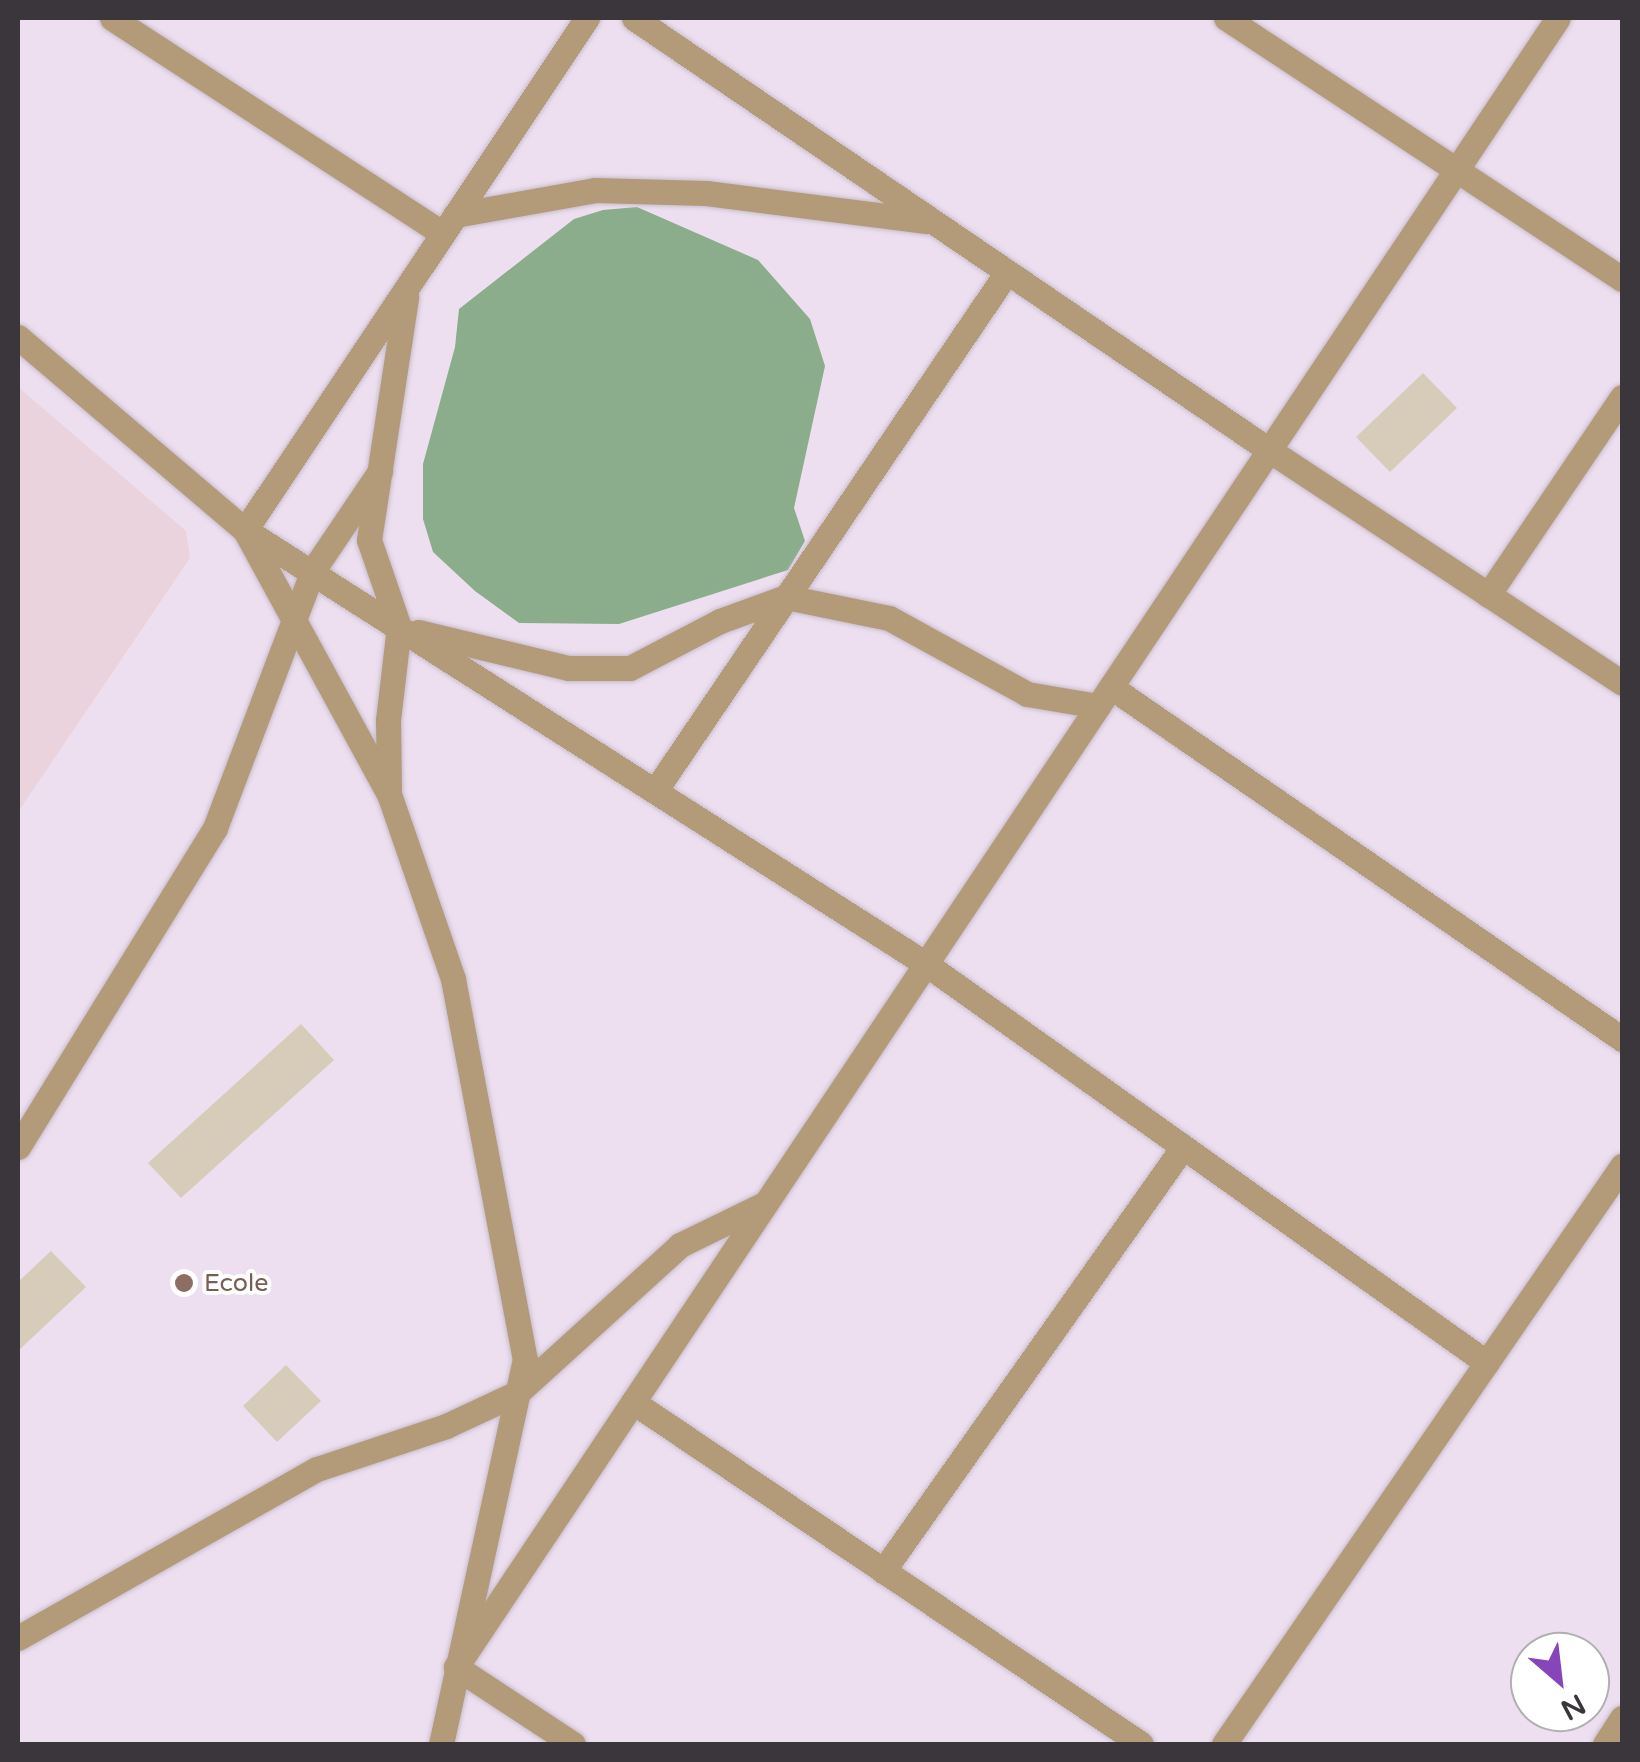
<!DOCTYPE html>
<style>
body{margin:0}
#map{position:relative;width:1640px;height:1762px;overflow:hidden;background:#eddff0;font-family:"Varela Round",sans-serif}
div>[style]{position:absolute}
.education>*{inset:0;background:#ebd3dd}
.forest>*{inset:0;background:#8bad8c}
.building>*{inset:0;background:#d7cbba}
.roads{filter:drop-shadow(0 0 2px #c9bdcc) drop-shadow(0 0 2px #c9bdcc)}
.minor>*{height:25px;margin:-12.5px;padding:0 12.5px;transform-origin:12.5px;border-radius:12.5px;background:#b39a79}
.dots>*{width:28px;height:28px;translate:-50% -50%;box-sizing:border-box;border:5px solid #fff;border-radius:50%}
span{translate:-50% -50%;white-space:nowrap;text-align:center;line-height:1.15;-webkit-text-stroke:8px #fff;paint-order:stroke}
.education-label{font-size:25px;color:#785e54}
.left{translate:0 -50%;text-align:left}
.frame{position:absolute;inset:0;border:20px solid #3b363c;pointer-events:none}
.north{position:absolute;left:1510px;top:1632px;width:100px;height:100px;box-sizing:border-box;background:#fff;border:2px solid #b1afb1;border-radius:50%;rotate:152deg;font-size:28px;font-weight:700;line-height:40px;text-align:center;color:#3b363c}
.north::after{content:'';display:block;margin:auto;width:35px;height:45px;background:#8745ba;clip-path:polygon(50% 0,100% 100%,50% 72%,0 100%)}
</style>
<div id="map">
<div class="education">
<div style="clip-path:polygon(18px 387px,186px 531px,190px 558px,18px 812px)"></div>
</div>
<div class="forest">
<div style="clip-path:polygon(637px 207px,758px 260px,810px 319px,825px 366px,794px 508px,805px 541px,788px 570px,619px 624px,519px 623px,475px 591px,433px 552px,423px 519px,423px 464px,455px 347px,459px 309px,574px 219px,603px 210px)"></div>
</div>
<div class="building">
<div style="clip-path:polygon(1423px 373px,1457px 408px,1390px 472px,1356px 437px)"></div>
<div style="clip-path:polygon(301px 1024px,334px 1060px,181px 1198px,148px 1163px)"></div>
<div style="clip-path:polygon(51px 1251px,86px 1287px,18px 1351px,18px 1282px)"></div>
<div style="clip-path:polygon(286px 1365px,321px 1401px,277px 1442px,243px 1406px)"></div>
</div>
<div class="roads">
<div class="minor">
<div style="left:112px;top:18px;width:395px;rotate:33.1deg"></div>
<div style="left:634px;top:18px;width:768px;rotate:34.23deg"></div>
<div style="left:1269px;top:450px;width:423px;rotate:33.4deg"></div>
<div style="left:1226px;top:18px;width:474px;rotate:33.4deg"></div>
<div style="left:455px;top:215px;width:142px;rotate:-10.1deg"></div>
<div style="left:595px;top:190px;width:111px;rotate:1.5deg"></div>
<div style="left:706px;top:193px;width:222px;rotate:7.3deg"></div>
<div style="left:18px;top:337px;width:298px;rotate:40.4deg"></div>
<div style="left:245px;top:530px;width:808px;rotate:32.51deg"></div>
<div style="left:926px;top:964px;width:688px;rotate:35.42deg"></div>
<div style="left:245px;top:530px;width:616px;rotate:-56.26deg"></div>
<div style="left:247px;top:534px;width:296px;rotate:61.4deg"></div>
<div style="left:389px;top:794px;width:196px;rotate:70.9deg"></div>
<div style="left:453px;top:979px;width:387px;rotate:79.3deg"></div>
<div style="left:525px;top:1359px;width:394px;rotate:102.3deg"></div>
<div style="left:1488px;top:595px;width:239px;rotate:-55.9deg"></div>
<div style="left:418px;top:632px;width:154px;rotate:13.5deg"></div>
<div style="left:568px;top:668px;width:62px"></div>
<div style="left:630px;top:668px;width:102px;rotate:-27.6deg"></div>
<div style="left:720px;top:621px;width:70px;rotate:-20deg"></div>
<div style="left:786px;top:597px;width:105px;rotate:11.5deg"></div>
<div style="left:889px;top:618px;width:158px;rotate:28.8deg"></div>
<div style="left:1027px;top:694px;width:72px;rotate:9.6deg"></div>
<div style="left:1111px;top:687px;width:621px;rotate:34.56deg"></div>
<div style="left:389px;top:789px;width:69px;rotate:-90.8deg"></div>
<div style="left:388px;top:720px;width:94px;rotate:-83.3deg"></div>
<div style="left:399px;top:627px;width:92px;rotate:-109deg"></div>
<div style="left:369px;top:540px;width:246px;rotate:-81.3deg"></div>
<div style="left:655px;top:791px;width:627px;rotate:-55.85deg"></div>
<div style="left:18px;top:1147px;width:375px;rotate:-58.3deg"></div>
<div style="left:215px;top:828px;width:274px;rotate:-69.2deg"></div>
<div style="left:312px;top:572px;width:122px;rotate:-56deg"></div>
<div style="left:633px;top:1402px;width:612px;rotate:33.95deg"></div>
<div style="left:883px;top:1571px;width:519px;rotate:-54.72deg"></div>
<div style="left:18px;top:1638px;width:343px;rotate:-29.5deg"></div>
<div style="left:317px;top:1469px;width:136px;rotate:-18.4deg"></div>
<div style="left:446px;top:1426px;width:78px;rotate:-24.9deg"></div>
<div style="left:517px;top:1393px;width:220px;rotate:-42.2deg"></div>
<div style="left:680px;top:1245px;width:91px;rotate:-26deg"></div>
<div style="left:573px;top:1744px;width:140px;rotate:-146.7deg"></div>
<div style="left:456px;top:1667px;width:1983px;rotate:-56.25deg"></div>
<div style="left:1224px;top:1744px;width:702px;rotate:-55.45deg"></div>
<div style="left:1605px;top:1744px;width:31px;rotate:-57deg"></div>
</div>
</div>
<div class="dots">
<div style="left:184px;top:1283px;background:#8d6e63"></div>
</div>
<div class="education-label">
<span class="left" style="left:204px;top:1283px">Ecole</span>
</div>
<div class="frame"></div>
<div class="north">N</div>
</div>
